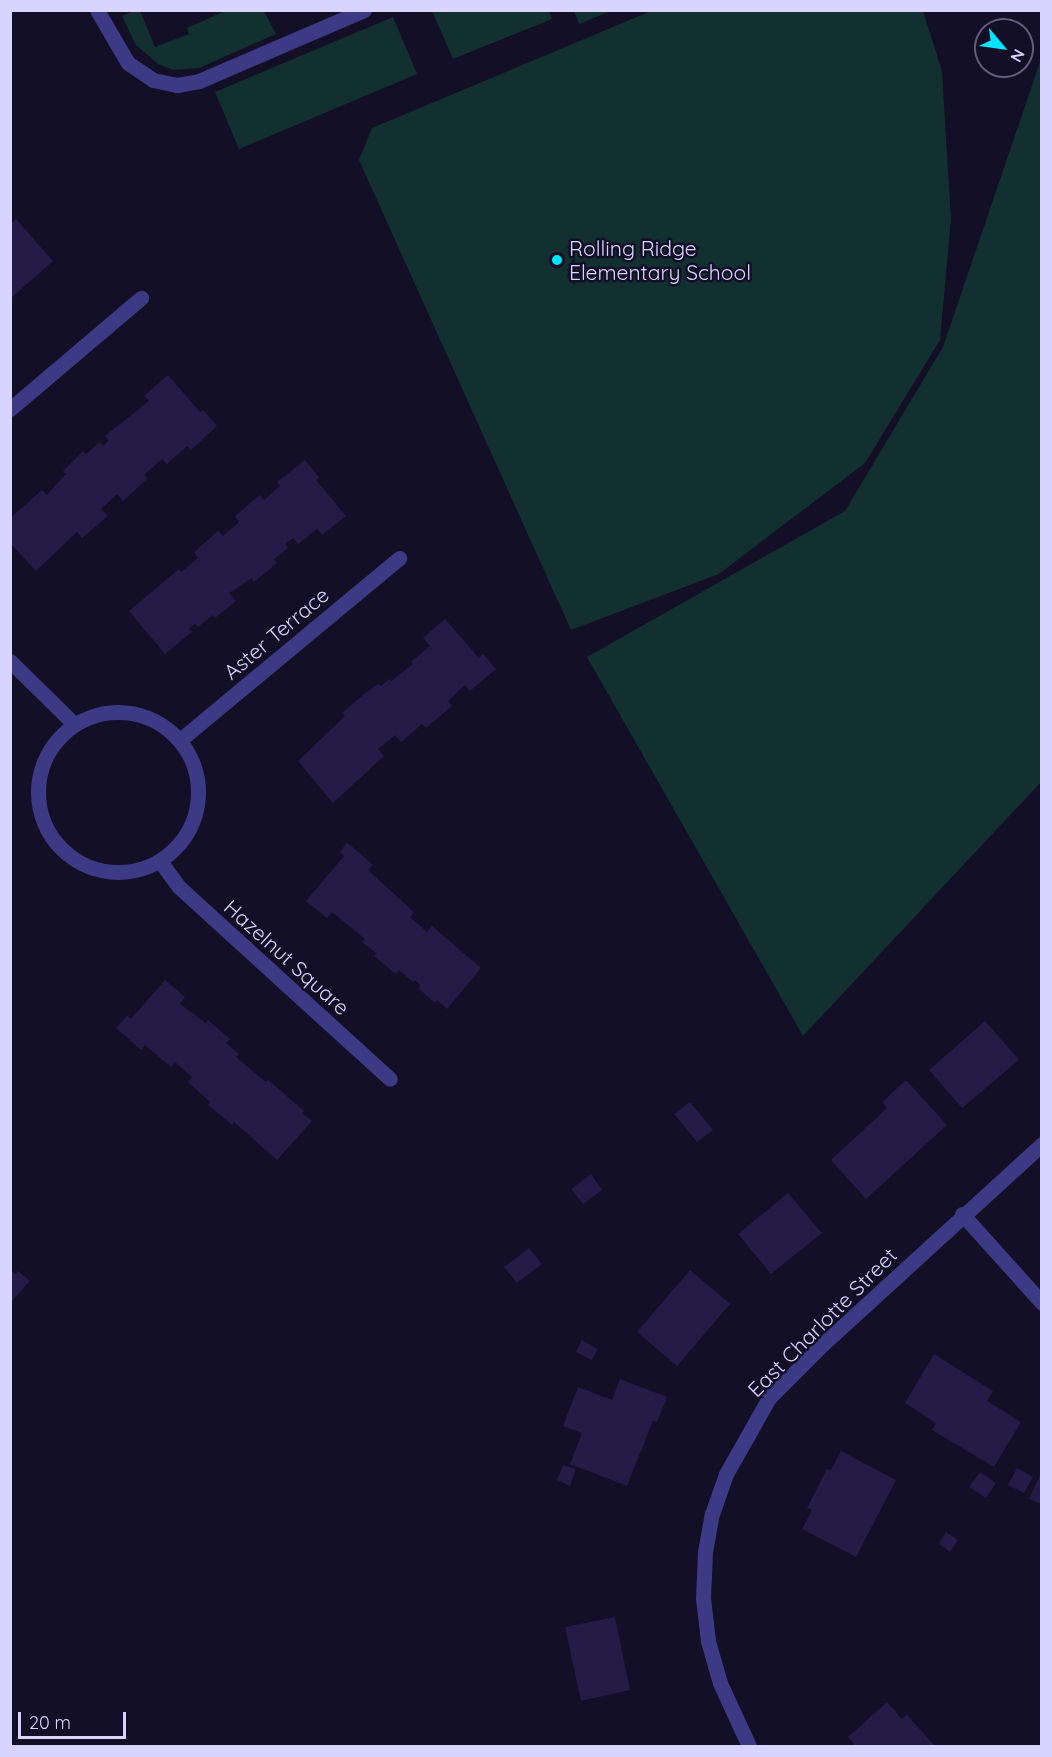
<!DOCTYPE html>
<style>
body{margin:0}
#map{position:relative;width:1052px;height:1757px;overflow:hidden;background:#130f26;font-family:Quicksand,sans-serif}
div>[style]{position:absolute}
.green>*{inset:0;background:#12302f}
.building>*{inset:0;background:#241b47}
.lane>*{height:15px;margin:-7.5px;padding:0 7.5px;transform-origin:7.5px;border-radius:7.5px;background:#3d3a85}
.street>*{height:15px;margin:-7.5px;padding:0 7.5px;transform-origin:7.5px;border-radius:7.5px;background:#3d3a85}
.street>.ring{margin:-7.5px;padding:0;box-sizing:content-box;background:none;border:15px solid #3d3a85;border-radius:50%}
.dots>*{width:16px;height:16px;translate:-50% -50%;box-sizing:border-box;border:3px solid #130f26;border-radius:50%}
span{translate:-50% -50%;white-space:nowrap;text-align:center;line-height:1.15;-webkit-text-stroke:5px #130f26;paint-order:stroke}
.poi-label{font-size:21px;color:#d9d4ff}
.left{translate:0 -50%;text-align:left}
.street-label{font-size:21px;color:#d9d4ff}
.frame{position:absolute;inset:0;border:12px solid #d9d4ff;pointer-events:none}
.north{position:absolute;left:974px;top:18px;width:60px;height:60px;box-sizing:border-box;background:#130f26;border:2px solid #625e7d;border-radius:50%;rotate:119deg;font-size:16px;font-weight:700;line-height:24px;text-align:center;color:#d9d4ff}
.north::after{content:'';display:block;margin:auto;width:21px;height:27px;background:#00e5ff;clip-path:polygon(50% 0,100% 100%,50% 72%,0 100%)}
.scale{position:absolute;left:18px;top:1712px;width:108px;height:27px;box-sizing:border-box;border:3px solid #d9d4ff;border-top:0;padding-left:8px;font-size:18px;line-height:21px;white-space:nowrap;color:#d9d4ff;-webkit-text-stroke:4px #130f26;paint-order:stroke}
</style>
<div id="map">
<div class="green">
<div style="clip-path:polygon(133px 11px,140px 11px,155px 47px,189px 34px,187px 28px,225px 11px,264px 11px,276px 34px,199px 68px,173px 70px,158px 64px,136px 45px,122px 16px)"></div>
<div style="clip-path:polygon(432px 11px,549px 11px,552px 19px,453px 59px)"></div>
<div style="clip-path:polygon(574px 11px,611px 11px,579px 24px)"></div>
<div style="clip-path:polygon(651px 11px,923px 11px,942px 71px,951px 219px,940px 340px,865px 463px,719px 574px,571px 630px,359px 160px,372px 128px)"></div>
<div style="clip-path:polygon(393px 17px,417px 74px,239px 149px,215px 92px)"></div>
<div style="clip-path:polygon(1041px 59px,1041px 782px,803px 1036px,587px 657px,845px 511px,943px 347px)"></div>
</div>
<div class="building">
<div style="clip-path:polygon(16px 219px,53px 261px,10px 299px,10px 224px)"></div>
<div style="clip-path:polygon(168px 375px,200px 412px,203px 410px,217px 426px,191px 450px,187px 446px,167px 464px,162px 459px,144px 475px,148px 478px,123px 501px,117px 494px,101px 509px,108px 516px,82px 538px,77px 532px,36px 571px,10px 543px,10px 518px,42px 490px,47px 495px,66px 474px,63px 471px,83px 451px,86px 454px,100px 442px,103px 446px,109px 440px,105px 436px,149px 401px,144px 396px)"></div>
<div style="clip-path:polygon(305px 460px,319px 477px,316px 480px,346px 516px,322px 535px,317px 529px,298px 544px,293px 538px,285px 544px,288px 548px,274px 559px,277px 563px,254px 582px,252px 578px,229px 593px,236px 601px,215px 618px,213px 615px,198px 627px,195px 624px,189px 628px,192px 632px,165px 654px,129px 611px,179px 569px,181px 572px,198px 558px,194px 552px,218px 531px,223px 536px,239px 522px,235px 516px,260px 495px,264px 500px,280px 486px,277px 482px)"></div>
<div style="clip-path:polygon(445px 619px,479px 658px,483px 654px,496px 669px,470px 691px,465px 685px,448px 701px,452px 706px,426px 728px,422px 724px,401px 742px,395px 735px,378px 749px,384px 756px,333px 803px,298px 761px,345px 716px,342px 713px,364px 694px,378px 684px,381px 686px,389px 679px,391px 681px,413px 664px,411px 662px,430px 646px,423px 638px)"></div>
<div style="clip-path:polygon(347px 842px,373px 865px,368px 870px,414px 912px,410px 917px,427px 932px,432px 926px,481px 968px,447px 1009px,437px 1000px,435px 1003px,418px 988px,420px 985px,415px 980px,413px 982px,399px 970px,396px 974px,374px 956px,376px 953px,362px 942px,365px 939px,332px 912px,327px 918px,306px 901px,344px 856px,340px 852px)"></div>
<div style="clip-path:polygon(165px 980px,185px 997px,180px 1004px,206px 1023px,208px 1020px,230px 1039px,226px 1043px,239px 1054px,236px 1057px,266px 1082px,268px 1080px,304px 1111px,302px 1113px,312px 1121px,277px 1160px,234px 1122px,232px 1125px,208px 1105px,210px 1102px,188px 1082px,192px 1077px,175px 1062px,171px 1067px,145px 1045px,141px 1050px,116px 1028px,127px 1016px,131px 1019px)"></div>
<div style="clip-path:polygon(985px 1021px,1019px 1060px,962px 1108px,929px 1070px)"></div>
<div style="clip-path:polygon(906px 1080px,947px 1125px,866px 1199px,831px 1160px,887px 1108px,882px 1102px)"></div>
<div style="clip-path:polygon(690px 1102px,713px 1130px,697px 1142px,674px 1114px)"></div>
<div style="clip-path:polygon(591px 1174px,602px 1190px,583px 1204px,571px 1189px)"></div>
<div style="clip-path:polygon(788px 1193px,822px 1233px,771px 1274px,738px 1234px)"></div>
<div style="clip-path:polygon(529px 1248px,542px 1264px,517px 1283px,504px 1267px)"></div>
<div style="clip-path:polygon(10px 1270px,15px 1274px,18px 1271px,30px 1281px,10px 1303px)"></div>
<div style="clip-path:polygon(690px 1270px,730px 1304px,677px 1366px,637px 1332px)"></div>
<div style="clip-path:polygon(582px 1340px,598px 1349px,592px 1360px,576px 1352px)"></div>
<div style="clip-path:polygon(934px 1354px,993px 1391px,987px 1401px,1021px 1422px,994px 1467px,932px 1430px,936px 1423px,905px 1403px)"></div>
<div style="clip-path:polygon(620px 1379px,667px 1397px,657px 1422px,653px 1421px,627px 1486px,570px 1464px,582px 1433px,563px 1426px,578px 1387px,612px 1400px)"></div>
<div style="clip-path:polygon(841px 1451px,896px 1480px,856px 1557px,802px 1529px,812px 1510px,807px 1508px,827px 1469px,831px 1470px)"></div>
<div style="clip-path:polygon(563px 1465px,576px 1469px,570px 1486px,557px 1480px)"></div>
<div style="clip-path:polygon(1017px 1468px,1033px 1477px,1024px 1493px,1008px 1485px)"></div>
<div style="clip-path:polygon(1042px 1471px,1042px 1504px,1029px 1499px)"></div>
<div style="clip-path:polygon(980px 1472px,996px 1483px,986px 1498px,969px 1487px)"></div>
<div style="clip-path:polygon(946px 1532px,958px 1540px,950px 1552px,939px 1544px)"></div>
<div style="clip-path:polygon(615px 1617px,630px 1690px,581px 1701px,565px 1627px)"></div>
<div style="clip-path:polygon(887px 1702px,902px 1719px,907px 1715px,935px 1746px,856px 1746px,848px 1737px)"></div>
</div>
<div class="lane">
<div style="left:97px;top:10px;width:61px;rotate:59.7deg"></div>
<div style="left:128px;top:63px;width:30px;rotate:34deg"></div>
<div style="left:153px;top:80px;width:25px;rotate:12deg"></div>
<div style="left:177px;top:85px;width:22px;rotate:-10deg"></div>
<div style="left:199px;top:81px;width:180px;rotate:-23.3deg"></div>
</div>
<div class="street">
<div style="left:10px;top:409px;width:172px;rotate:-40.3deg"></div>
<div style="left:10px;top:661px;width:90px;rotate:44.5deg"></div>
<div class="ring" style="left:38px;top:712px;width:145px;height:145px"></div>
<div style="left:180px;top:740px;width:285px;rotate:-39.7deg"></div>
<div style="left:160px;top:861px;width:32px;rotate:54deg"></div>
<div style="left:179px;top:887px;width:285px;rotate:42.3deg"></div>
<div style="left:962px;top:1214px;width:120px;rotate:48deg"></div>
<div style="left:749px;top:1746px;width:69px;rotate:-114.7deg"></div>
<div style="left:720px;top:1683px;width:44px;rotate:-105.9deg"></div>
<div style="left:708px;top:1641px;width:43px;rotate:-96.6deg"></div>
<div style="left:703px;top:1598px;width:46px;rotate:-87.5deg"></div>
<div style="left:705px;top:1552px;width:39px;rotate:-80deg"></div>
<div style="left:712px;top:1514px;width:42px;rotate:-70.7deg"></div>
<div style="left:726px;top:1474px;width:87px;rotate:-60.5deg"></div>
<div style="left:769px;top:1398px;width:76px;rotate:-45deg"></div>
<div style="left:823px;top:1344px;width:297px;rotate:-42.4deg"></div>
</div>
<div class="dots">
<div style="left:557px;top:260px;background:#00e5ff"></div>
</div>
<div class="poi-label">
<span class="left" style="left:569px;top:260px">Rolling Ridge<br>Elementary School</span>
</div>
<div class="street-label">
<span style="left:276px;top:633px;rotate:-40deg">Aster Terrace</span>
<span style="left:287px;top:957px;rotate:42deg">Hazelnut Square</span>
<span style="left:822px;top:1322px;rotate:-45deg">East Charlotte Street</span>
</div>
<div class="frame"></div>
<div class="north">N</div>
<div class="scale">20 m</div>
</div>
